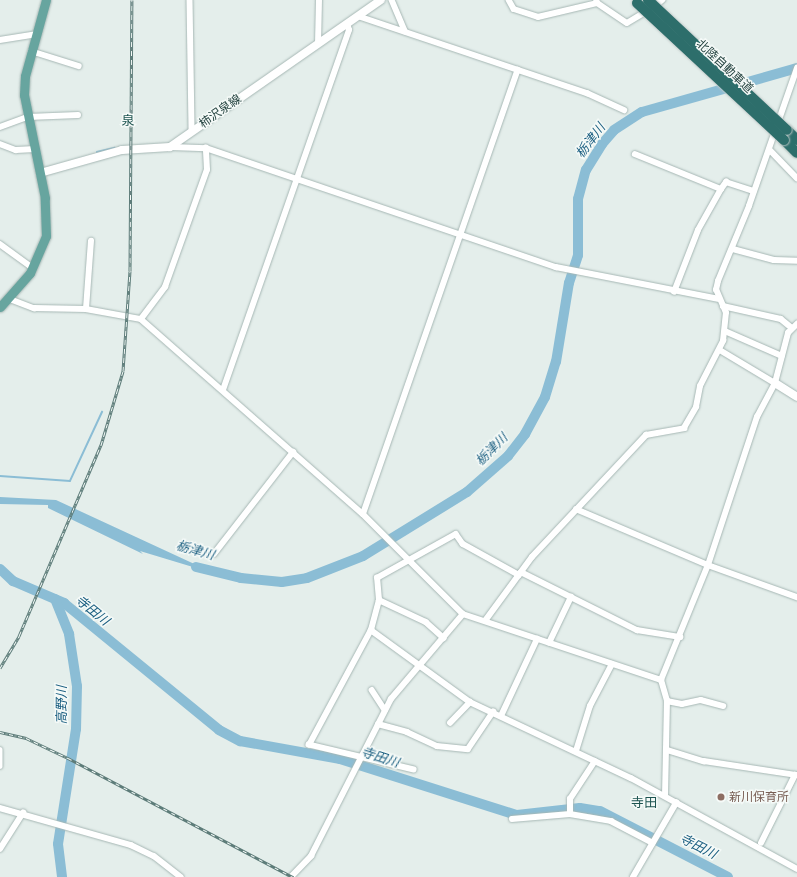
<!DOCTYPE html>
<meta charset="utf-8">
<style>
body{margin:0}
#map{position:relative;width:797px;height:877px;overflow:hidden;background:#e4eeeb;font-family:"IBM Plex Sans","Noto Sans JP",sans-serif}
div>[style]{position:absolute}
.water>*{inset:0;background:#8bbdd5}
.stream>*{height:1.5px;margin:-0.75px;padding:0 0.75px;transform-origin:0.75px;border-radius:0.75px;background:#8bbdd5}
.river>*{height:10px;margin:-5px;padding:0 5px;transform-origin:5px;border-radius:5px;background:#8bbdd5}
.roads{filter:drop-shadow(0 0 1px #a6b7b4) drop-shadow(0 0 1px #a6b7b4)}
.street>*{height:5.5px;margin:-2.75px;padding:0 2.75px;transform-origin:2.75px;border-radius:2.75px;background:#fff}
.secondary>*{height:8px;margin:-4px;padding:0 4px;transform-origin:4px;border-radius:4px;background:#fff}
.primary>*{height:9px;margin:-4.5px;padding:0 4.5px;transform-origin:4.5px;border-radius:4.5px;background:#67a59f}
.highway>*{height:10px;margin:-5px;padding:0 5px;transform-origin:5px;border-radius:5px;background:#2d6e6b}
.rail>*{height:3px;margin-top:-1.5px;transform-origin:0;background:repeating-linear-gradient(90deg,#f5faf8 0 4.5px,#5d7c79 0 9px);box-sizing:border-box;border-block:1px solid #5d7c79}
.bridges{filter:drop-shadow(0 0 1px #c1cac9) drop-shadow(0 0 1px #c1cac9)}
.highway-bridge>*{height:10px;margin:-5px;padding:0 5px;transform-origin:5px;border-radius:5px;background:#2d6e6b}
.dots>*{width:11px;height:11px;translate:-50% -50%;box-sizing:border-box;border:2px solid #f5faf8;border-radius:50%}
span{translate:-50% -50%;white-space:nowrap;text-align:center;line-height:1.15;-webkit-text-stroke:3px #f5faf8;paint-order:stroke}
.street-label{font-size:12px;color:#22413e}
.education-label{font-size:12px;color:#785e54}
.left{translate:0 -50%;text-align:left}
.neighbourhood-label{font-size:13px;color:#1d5450}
.water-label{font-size:13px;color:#1a5e80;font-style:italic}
</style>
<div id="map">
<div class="water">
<div style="clip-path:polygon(0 497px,56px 500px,216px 574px,140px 551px,143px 554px,48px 508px,48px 505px,0 504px)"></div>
</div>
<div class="stream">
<div style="left:97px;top:152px;width:18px;rotate:-13deg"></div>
<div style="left:0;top:476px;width:70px;rotate:4.1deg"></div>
<div style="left:70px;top:481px;width:76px;rotate:-65.1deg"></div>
</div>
<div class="river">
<div style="left:196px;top:567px;width:46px;rotate:13.7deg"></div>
<div style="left:241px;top:578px;width:41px;rotate:5.6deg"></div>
<div style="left:282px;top:582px;width:25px;rotate:-9deg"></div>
<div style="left:307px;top:578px;width:60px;rotate:-21.4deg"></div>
<div style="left:363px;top:556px;width:122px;rotate:-31.6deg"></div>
<div style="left:467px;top:492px;width:55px;rotate:-41.3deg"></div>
<div style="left:508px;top:456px;width:28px;rotate:-52deg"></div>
<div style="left:525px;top:434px;width:42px;rotate:-61.6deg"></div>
<div style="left:545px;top:397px;width:37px;rotate:-73deg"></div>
<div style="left:556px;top:362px;width:80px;rotate:-80.7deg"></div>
<div style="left:569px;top:283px;width:29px;rotate:-72deg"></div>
<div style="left:578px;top:255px;width:56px;rotate:-90deg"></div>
<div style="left:578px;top:199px;width:30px;rotate:-75deg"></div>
<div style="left:586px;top:170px;width:31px;rotate:-58deg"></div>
<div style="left:602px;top:144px;width:18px;rotate:-49deg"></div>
<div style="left:614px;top:130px;width:33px;rotate:-33deg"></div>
<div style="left:642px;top:112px;width:161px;rotate:-15.8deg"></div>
<div style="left:0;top:569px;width:18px;rotate:43deg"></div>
<div style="left:13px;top:581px;width:56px;rotate:23.3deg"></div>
<div style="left:64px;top:603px;width:200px;rotate:39.3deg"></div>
<div style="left:219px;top:730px;width:24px;rotate:28deg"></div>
<div style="left:240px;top:741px;width:102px;rotate:10.2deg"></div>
<div style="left:340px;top:759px;width:186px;rotate:17.6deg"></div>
<div style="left:517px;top:815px;width:63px;rotate:-6.3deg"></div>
<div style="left:580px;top:808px;width:20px;rotate:9deg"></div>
<div style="left:600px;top:811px;width:144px;rotate:27.3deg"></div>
<div style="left:55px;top:599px;width:38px;rotate:68deg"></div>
<div style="left:69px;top:634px;width:53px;rotate:81.3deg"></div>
<div style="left:77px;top:686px;width:43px;rotate:91.3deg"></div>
<div style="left:76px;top:729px;width:116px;rotate:98.9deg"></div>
<div style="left:58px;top:844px;width:33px;rotate:83deg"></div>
</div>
<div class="roads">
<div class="street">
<div style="left:190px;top:0;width:131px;rotate:89.1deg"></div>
<div style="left:392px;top:0;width:34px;rotate:67deg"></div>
<div style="left:509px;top:0;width:10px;rotate:61deg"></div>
<div style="left:514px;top:9px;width:25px;rotate:18deg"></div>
<div style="left:538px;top:17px;width:61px;rotate:-13.3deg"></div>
<div style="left:596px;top:2px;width:37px;rotate:34deg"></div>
<div style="left:627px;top:23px;width:23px;rotate:-31deg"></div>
<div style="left:654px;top:7px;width:11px;rotate:-41deg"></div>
<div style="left:358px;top:16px;width:242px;rotate:18.6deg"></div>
<div style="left:587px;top:93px;width:41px;rotate:24.7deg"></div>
<div style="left:0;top:40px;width:36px;rotate:-9deg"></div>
<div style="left:318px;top:44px;width:44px;rotate:-88.7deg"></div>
<div style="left:31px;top:51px;width:50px;rotate:17.4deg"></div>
<div style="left:0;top:127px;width:30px;rotate:-20deg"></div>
<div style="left:28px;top:117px;width:50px;rotate:-2.3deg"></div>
<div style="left:0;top:144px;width:17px;rotate:21deg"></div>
<div style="left:16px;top:150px;width:19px;rotate:-3deg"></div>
<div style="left:171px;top:147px;width:35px;rotate:2deg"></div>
<div style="left:206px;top:148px;width:370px;rotate:18.8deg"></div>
<div style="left:556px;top:267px;width:166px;rotate:11.1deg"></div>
<div style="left:770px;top:150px;width:39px;rotate:46deg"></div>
<div style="left:635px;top:154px;width:93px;rotate:22.1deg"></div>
<div style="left:0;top:244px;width:41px;rotate:36deg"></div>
<div style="left:733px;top:249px;width:42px;rotate:15deg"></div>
<div style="left:774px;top:260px;width:23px;rotate:2deg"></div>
<div style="left:674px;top:292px;width:66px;rotate:-68.8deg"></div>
<div style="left:698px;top:230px;width:47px;rotate:-60.7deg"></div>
<div style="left:721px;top:189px;width:9px;rotate:-54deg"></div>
<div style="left:726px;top:182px;width:29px;rotate:18deg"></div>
<div style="left:10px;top:299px;width:26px;rotate:21deg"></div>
<div style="left:34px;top:308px;width:52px;rotate:1.1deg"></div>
<div style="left:86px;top:309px;width:56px;rotate:10.3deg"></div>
<div style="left:141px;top:319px;width:295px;rotate:41.3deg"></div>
<div style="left:363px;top:514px;width:141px;rotate:45deg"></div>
<div style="left:463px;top:614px;width:209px;rotate:18.4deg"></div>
<div style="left:723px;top:306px;width:59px;rotate:12.6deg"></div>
<div style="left:781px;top:319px;width:14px;rotate:39deg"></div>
<div style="left:86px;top:309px;width:68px;rotate:-85.8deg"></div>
<div style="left:141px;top:319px;width:40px;rotate:-53deg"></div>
<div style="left:165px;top:287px;width:124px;rotate:-70.3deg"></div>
<div style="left:207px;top:170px;width:22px;rotate:-93deg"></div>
<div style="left:725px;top:331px;width:62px;rotate:23.7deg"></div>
<div style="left:720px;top:350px;width:64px;rotate:31deg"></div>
<div style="left:223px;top:390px;width:381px;rotate:-70.7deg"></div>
<div style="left:349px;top:30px;width:6px;rotate:-108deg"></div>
<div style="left:576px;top:509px;width:143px;rotate:23deg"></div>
<div style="left:708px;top:565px;width:95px;rotate:19.8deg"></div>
<div style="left:363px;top:514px;width:470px;rotate:-70.8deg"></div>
<div style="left:214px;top:554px;width:129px;rotate:-52.2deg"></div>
<div style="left:521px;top:572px;width:130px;rotate:26.6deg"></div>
<div style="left:637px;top:630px;width:44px;rotate:9.2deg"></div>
<div style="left:379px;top:600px;width:52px;rotate:25.1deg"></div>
<div style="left:426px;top:622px;width:24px;rotate:42deg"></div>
<div style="left:485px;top:621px;width:79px;rotate:-53.7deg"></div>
<div style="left:532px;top:557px;width:167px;rotate:-46.9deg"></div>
<div style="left:646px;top:435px;width:39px;rotate:-10deg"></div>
<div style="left:684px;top:428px;width:24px;rotate:-60deg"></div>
<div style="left:696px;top:407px;width:21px;rotate:-79deg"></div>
<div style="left:700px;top:386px;width:51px;rotate:-62.9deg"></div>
<div style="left:723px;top:341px;width:28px;rotate:-84deg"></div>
<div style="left:726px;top:313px;width:25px;rotate:-113deg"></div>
<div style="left:716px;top:290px;width:9px;rotate:-77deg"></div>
<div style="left:718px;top:281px;width:81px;rotate:-67.5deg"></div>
<div style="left:749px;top:206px;width:146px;rotate:-70.8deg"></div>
<div style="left:371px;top:630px;width:122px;rotate:36deg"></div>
<div style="left:470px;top:702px;width:178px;rotate:25.3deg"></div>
<div style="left:631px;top:778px;width:189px;rotate:28.7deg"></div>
<div style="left:549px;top:643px;width:51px;rotate:-64.4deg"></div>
<div style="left:372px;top:690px;width:24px;rotate:57deg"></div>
<div style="left:667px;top:701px;width:15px;rotate:11deg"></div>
<div style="left:682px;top:704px;width:19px;rotate:-12deg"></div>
<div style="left:701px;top:700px;width:23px;rotate:15deg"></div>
<div style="left:501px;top:716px;width:85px;rotate:-64.9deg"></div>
<div style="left:450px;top:723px;width:29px;rotate:-46deg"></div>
<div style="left:378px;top:724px;width:30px;rotate:15deg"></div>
<div style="left:407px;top:732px;width:33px;rotate:25deg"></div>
<div style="left:437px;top:746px;width:31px;rotate:6deg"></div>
<div style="left:468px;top:749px;width:45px;rotate:-56deg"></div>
<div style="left:0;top:750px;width:16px;rotate:90deg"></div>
<div style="left:667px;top:750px;width:39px;rotate:17deg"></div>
<div style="left:704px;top:761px;width:94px;rotate:8.6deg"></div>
<div style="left:576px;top:751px;width:47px;rotate:-72.7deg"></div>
<div style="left:590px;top:706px;width:47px;rotate:-62.4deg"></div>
<div style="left:414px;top:770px;width:108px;rotate:-166.6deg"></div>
<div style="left:309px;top:745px;width:131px;rotate:-61.7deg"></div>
<div style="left:371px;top:630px;width:31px;rotate:-75deg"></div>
<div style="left:379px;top:600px;width:22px;rotate:-95deg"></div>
<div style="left:377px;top:578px;width:90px;rotate:-29.1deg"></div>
<div style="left:456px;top:534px;width:12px;rotate:55deg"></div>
<div style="left:463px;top:544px;width:64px;rotate:29deg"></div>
<div style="left:665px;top:796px;width:95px;rotate:-88.8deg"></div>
<div style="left:667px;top:701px;width:22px;rotate:-106deg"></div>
<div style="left:661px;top:680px;width:124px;rotate:-67.8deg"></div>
<div style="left:708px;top:565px;width:156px;rotate:-71.7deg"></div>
<div style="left:757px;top:417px;width:38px;rotate:-62deg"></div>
<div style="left:775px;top:383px;width:52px;rotate:-75.4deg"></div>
<div style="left:788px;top:333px;width:13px;rotate:-45deg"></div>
<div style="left:0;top:808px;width:136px;rotate:15.8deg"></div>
<div style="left:131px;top:845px;width:25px;rotate:26deg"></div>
<div style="left:154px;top:856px;width:34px;rotate:38deg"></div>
<div style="left:570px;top:814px;width:42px;rotate:9.7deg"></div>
<div style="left:611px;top:821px;width:47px;rotate:27.6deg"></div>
<div style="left:512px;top:819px;width:58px;rotate:-4.9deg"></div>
<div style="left:570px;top:814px;width:15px;rotate:-90deg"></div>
<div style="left:570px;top:799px;width:45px;rotate:-56.7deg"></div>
<div style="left:761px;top:843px;width:76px;rotate:-63.4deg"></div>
<div style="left:0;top:849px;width:43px;rotate:-57.4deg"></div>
<div style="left:291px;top:877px;width:29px;rotate:-46deg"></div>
<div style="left:311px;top:856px;width:176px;rotate:-63deg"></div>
<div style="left:391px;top:699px;width:111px;rotate:-49.7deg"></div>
<div style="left:633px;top:877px;width:86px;rotate:-59.8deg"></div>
</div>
<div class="secondary">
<div style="left:40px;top:173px;width:85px;rotate:-15.7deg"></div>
<div style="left:122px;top:150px;width:48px;rotate:-3.6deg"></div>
<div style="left:170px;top:147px;width:257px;rotate:-34.9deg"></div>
<div style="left:775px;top:383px;width:26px;rotate:32deg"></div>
</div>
<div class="primary">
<div style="left:0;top:307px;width:45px;rotate:-48.6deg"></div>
<div style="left:30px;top:273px;width:40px;rotate:-66.6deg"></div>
<div style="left:46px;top:236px;width:38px;rotate:-92deg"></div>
<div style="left:45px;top:198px;width:105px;rotate:-101.5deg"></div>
<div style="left:24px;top:95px;width:19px;rotate:-87deg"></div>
<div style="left:25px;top:76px;width:79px;rotate:-74.6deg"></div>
</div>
<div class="highway">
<div style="left:787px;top:130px;width:14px;rotate:45deg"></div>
<div style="left:784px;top:140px;width:18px;rotate:45deg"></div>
</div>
</div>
<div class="rail">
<div style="left:0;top:668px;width:37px;rotate:-59deg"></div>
<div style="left:19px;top:636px;width:208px;rotate:-66.8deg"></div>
<div style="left:101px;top:445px;width:77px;rotate:-73.4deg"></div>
<div style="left:123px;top:371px;width:100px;rotate:-86deg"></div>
<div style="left:130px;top:271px;width:271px;rotate:-89.6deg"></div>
<div style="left:0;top:732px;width:27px;rotate:13deg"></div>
<div style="left:26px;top:738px;width:47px;rotate:25.5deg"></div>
<div style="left:68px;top:758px;width:255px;rotate:27.9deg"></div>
</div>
<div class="bridges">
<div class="highway-bridge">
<div style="left:648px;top:0;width:190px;rotate:43.1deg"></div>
<div style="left:637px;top:3px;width:201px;rotate:43deg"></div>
</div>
</div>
<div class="dots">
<div style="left:721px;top:797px;background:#8d6e63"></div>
</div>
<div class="street-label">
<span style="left:725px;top:66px;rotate:43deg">北陸自動車道</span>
<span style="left:220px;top:111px;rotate:-35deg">柿沢泉線</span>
</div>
<div class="education-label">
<span class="left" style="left:729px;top:797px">新川保育所</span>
</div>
<div class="neighbourhood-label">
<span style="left:128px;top:121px">泉</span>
<span style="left:644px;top:803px">寺田</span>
</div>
<div class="water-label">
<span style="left:591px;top:141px;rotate:-53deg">栃津川</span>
<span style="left:492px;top:450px;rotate:-45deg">栃津川</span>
<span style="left:195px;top:551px;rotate:16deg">栃津川</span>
<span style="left:92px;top:611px;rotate:39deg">寺田川</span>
<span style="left:62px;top:705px;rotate:-90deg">高野川</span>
<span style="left:380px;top:758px;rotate:18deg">寺田川</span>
<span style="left:698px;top:847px;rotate:27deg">寺田川</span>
</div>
</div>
